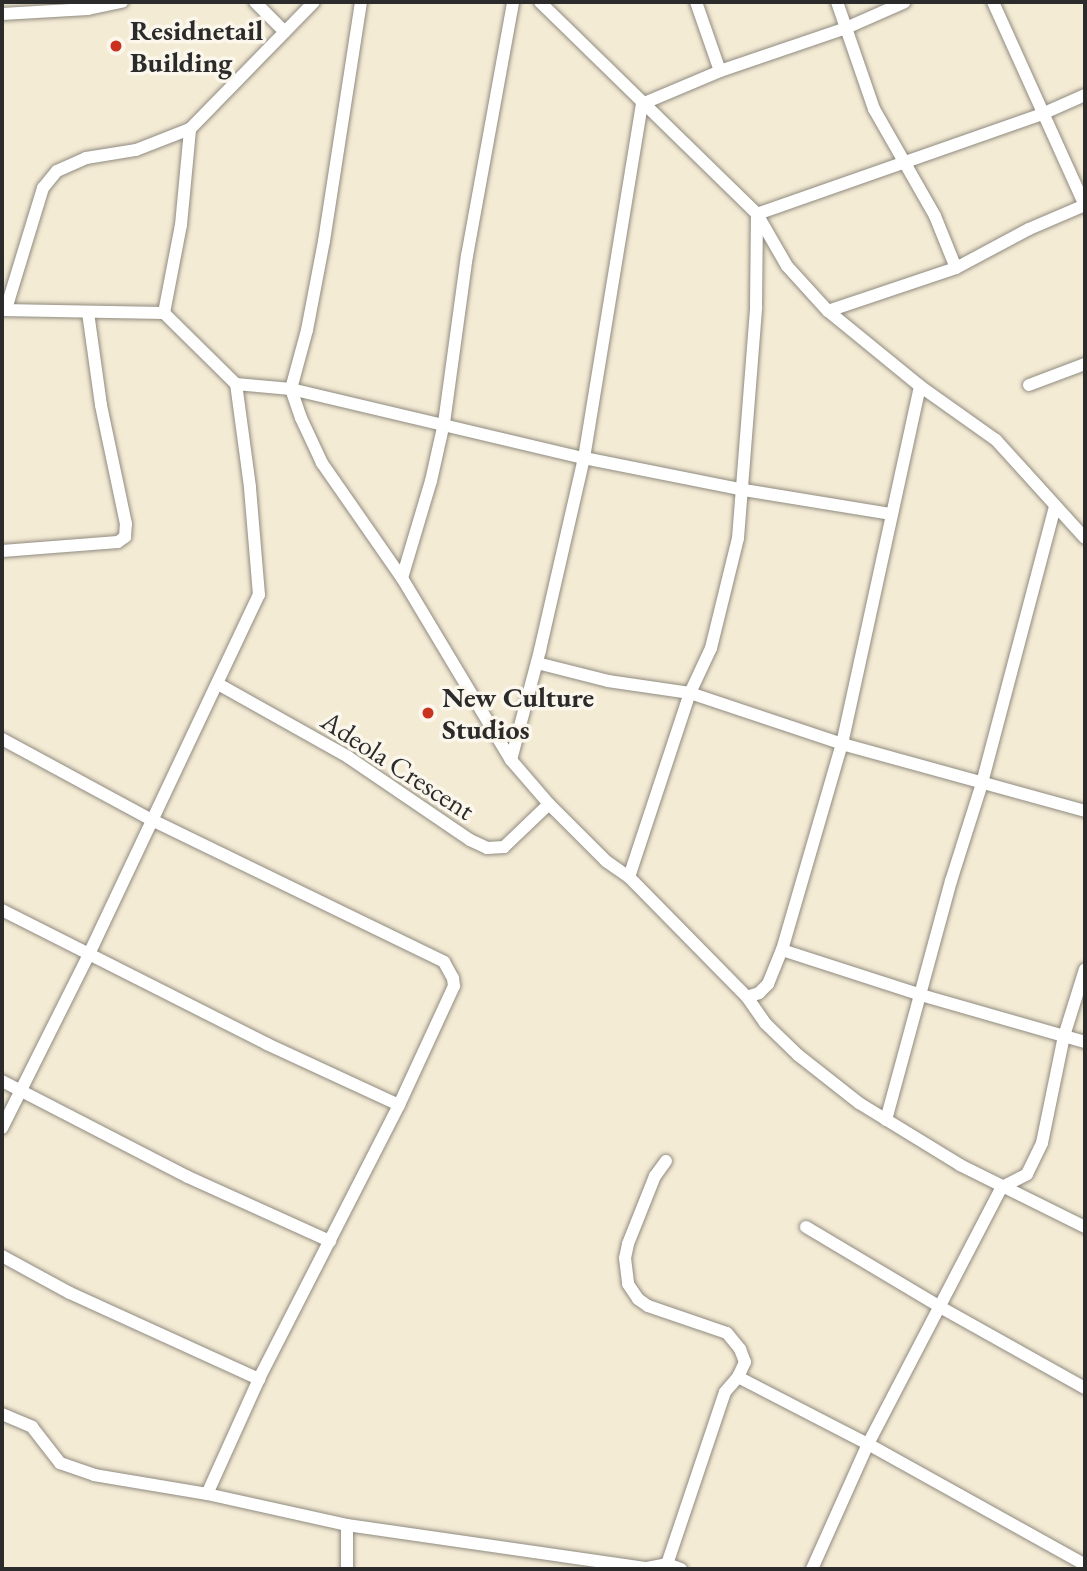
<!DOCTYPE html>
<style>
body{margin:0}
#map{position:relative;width:1087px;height:1571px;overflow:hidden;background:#f4ebd4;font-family:"EB Garamond",serif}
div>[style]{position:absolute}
.roads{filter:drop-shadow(0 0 2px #908b80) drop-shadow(0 0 2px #908b80)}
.minor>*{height:12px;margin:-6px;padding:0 6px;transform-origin:6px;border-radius:6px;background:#fff}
.dots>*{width:19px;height:19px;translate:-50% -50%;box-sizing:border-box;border:4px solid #fbf7ec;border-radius:50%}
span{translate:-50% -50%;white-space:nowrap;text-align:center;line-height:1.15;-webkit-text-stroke:7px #fbf7ec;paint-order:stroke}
.poi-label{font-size:28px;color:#2b2b2b;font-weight:700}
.left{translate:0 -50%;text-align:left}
.street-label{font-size:28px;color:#2b2b2b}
.frame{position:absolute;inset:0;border:4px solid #2b2b2b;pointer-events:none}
</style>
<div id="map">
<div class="roads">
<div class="minor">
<div style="left:255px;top:2px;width:42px;rotate:45deg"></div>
<div style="left:361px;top:2px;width:242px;rotate:98.8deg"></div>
<div style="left:324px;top:241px;width:91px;rotate:100.8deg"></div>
<div style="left:307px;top:330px;width:61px;rotate:105.2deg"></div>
<div style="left:291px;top:389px;width:31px;rotate:71deg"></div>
<div style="left:301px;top:418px;width:50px;rotate:65deg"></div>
<div style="left:322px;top:463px;width:140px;rotate:55.2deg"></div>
<div style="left:402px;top:578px;width:212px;rotate:59.1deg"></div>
<div style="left:511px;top:760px;width:58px;rotate:49.2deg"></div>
<div style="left:549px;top:804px;width:81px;rotate:45deg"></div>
<div style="left:606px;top:861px;width:28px;rotate:35deg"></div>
<div style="left:629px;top:877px;width:168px;rotate:45.5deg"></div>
<div style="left:747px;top:997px;width:13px;rotate:-18deg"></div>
<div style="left:759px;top:993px;width:13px;rotate:-45deg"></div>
<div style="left:768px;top:984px;width:37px;rotate:-68deg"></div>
<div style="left:782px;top:950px;width:215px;rotate:-73.8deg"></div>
<div style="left:842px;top:744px;width:366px;rotate:-77.7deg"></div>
<div style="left:540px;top:2px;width:303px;rotate:44.3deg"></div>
<div style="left:757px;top:214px;width:60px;rotate:60deg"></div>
<div style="left:787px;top:266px;width:61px;rotate:47.7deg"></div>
<div style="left:828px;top:311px;width:119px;rotate:39.2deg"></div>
<div style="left:920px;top:386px;width:93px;rotate:35.4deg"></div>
<div style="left:996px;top:440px;width:132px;rotate:47.8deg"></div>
<div style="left:696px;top:2px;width:73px;rotate:70.8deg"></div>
<div style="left:837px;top:2px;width:113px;rotate:70.9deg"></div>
<div style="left:874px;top:109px;width:123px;rotate:60.3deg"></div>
<div style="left:935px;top:216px;width:56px;rotate:68deg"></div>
<div style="left:993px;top:2px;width:224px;rotate:65.7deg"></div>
<div style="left:2px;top:14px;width:86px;rotate:-3.3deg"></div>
<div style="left:88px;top:9px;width:35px;rotate:-12deg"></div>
<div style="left:6px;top:309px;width:127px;rotate:-73deg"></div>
<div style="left:43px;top:188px;width:22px;rotate:-51deg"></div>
<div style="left:57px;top:171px;width:32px;rotate:-24deg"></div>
<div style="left:86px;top:158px;width:51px;rotate:-9.1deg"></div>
<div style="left:136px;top:150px;width:58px;rotate:-21.3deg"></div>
<div style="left:190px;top:129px;width:177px;rotate:-45.7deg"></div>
<div style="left:2px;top:310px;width:162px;rotate:1.1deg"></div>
<div style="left:164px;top:313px;width:101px;rotate:44.6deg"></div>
<div style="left:236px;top:384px;width:55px;rotate:5.2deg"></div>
<div style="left:291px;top:389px;width:301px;rotate:13.3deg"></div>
<div style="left:584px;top:458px;width:163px;rotate:11.3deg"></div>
<div style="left:744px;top:490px;width:148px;rotate:9.3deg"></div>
<div style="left:828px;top:311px;width:135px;rotate:-18.6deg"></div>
<div style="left:956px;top:268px;width:83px;rotate:-28.1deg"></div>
<div style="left:1029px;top:229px;width:61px;rotate:-23.2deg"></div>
<div style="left:164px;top:313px;width:90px;rotate:-79.1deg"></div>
<div style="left:181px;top:225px;width:96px;rotate:-84.6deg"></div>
<div style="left:1029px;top:385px;width:60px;rotate:-20.6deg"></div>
<div style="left:2px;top:551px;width:116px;rotate:-4.4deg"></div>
<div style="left:118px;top:542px;width:9px;rotate:-36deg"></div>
<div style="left:125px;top:537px;width:13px;rotate:-86deg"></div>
<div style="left:126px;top:524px;width:122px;rotate:-101.9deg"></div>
<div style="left:101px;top:405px;width:93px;rotate:-98deg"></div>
<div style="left:402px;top:578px;width:101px;rotate:-73.4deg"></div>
<div style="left:431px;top:481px;width:59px;rotate:-77.4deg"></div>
<div style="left:444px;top:423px;width:169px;rotate:-82.2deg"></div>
<div style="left:467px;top:256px;width:258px;rotate:-79.7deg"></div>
<div style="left:537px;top:663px;width:73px;rotate:14.2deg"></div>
<div style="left:608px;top:681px;width:83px;rotate:8.3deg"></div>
<div style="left:690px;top:693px;width:160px;rotate:18.5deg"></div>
<div style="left:842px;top:744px;width:252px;rotate:15.4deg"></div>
<div style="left:218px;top:684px;width:149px;rotate:29.3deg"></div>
<div style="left:348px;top:757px;width:148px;rotate:34.2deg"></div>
<div style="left:470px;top:840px;width:19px;rotate:25deg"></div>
<div style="left:487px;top:848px;width:17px;rotate:-3deg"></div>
<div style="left:504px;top:847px;width:62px;rotate:-43.7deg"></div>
<div style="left:2px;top:739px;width:170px;rotate:28.4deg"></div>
<div style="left:152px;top:820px;width:325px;rotate:25.9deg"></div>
<div style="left:444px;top:962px;width:18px;rotate:61deg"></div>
<div style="left:453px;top:978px;width:8px;rotate:83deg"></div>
<div style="left:454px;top:986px;width:131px;rotate:114.8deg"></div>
<div style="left:399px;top:1105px;width:308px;rotate:117.1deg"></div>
<div style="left:259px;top:1379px;width:126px;rotate:114.3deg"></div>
<div style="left:511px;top:760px;width:114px;rotate:-75.2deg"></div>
<div style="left:540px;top:650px;width:197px;rotate:-77.1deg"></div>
<div style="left:584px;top:458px;width:359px;rotate:-80.7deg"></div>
<div style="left:642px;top:104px;width:85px;rotate:-22.9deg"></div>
<div style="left:720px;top:71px;width:133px;rotate:-18.8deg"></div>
<div style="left:846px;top:28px;width:64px;rotate:-23.8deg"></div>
<div style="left:629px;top:877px;width:194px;rotate:-71.7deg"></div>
<div style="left:690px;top:693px;width:50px;rotate:-65deg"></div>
<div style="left:711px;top:648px;width:113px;rotate:-76.2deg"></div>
<div style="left:738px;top:538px;width:232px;rotate:-85.5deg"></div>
<div style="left:756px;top:307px;width:93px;rotate:-89.4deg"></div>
<div style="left:757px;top:214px;width:302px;rotate:-19.3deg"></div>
<div style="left:1042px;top:114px;width:47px;rotate:-23.8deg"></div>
<div style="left:2px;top:910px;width:297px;rotate:26.8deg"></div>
<div style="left:267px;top:1044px;width:145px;rotate:24.8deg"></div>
<div style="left:782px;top:950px;width:146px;rotate:17.9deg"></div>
<div style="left:921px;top:995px;width:171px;rotate:16deg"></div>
<div style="left:747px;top:997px;width:32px;rotate:55deg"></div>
<div style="left:765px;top:1023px;width:46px;rotate:44.1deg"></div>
<div style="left:798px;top:1055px;width:78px;rotate:38.2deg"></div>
<div style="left:859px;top:1103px;width:119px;rotate:31.5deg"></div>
<div style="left:960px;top:1165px;width:140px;rotate:26.4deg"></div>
<div style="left:2px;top:1081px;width:209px;rotate:27.3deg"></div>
<div style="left:188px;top:1177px;width:156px;rotate:24.3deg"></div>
<div style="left:886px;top:1120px;width:248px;rotate:-74.8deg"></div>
<div style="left:951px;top:881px;width:103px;rotate:-72.4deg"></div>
<div style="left:982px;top:783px;width:285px;rotate:-75.2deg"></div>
<div style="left:2px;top:1128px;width:195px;rotate:-63.4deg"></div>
<div style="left:89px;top:954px;width:397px;rotate:-64.7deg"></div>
<div style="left:259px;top:595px;width:108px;rotate:-94.8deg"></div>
<div style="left:250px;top:487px;width:104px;rotate:-97.7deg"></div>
<div style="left:666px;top:1161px;width:19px;rotate:126deg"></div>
<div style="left:655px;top:1176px;width:73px;rotate:111.7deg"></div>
<div style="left:628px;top:1244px;width:14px;rotate:102deg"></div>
<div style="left:625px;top:1258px;width:26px;rotate:83deg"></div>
<div style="left:628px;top:1284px;width:18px;rotate:56deg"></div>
<div style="left:638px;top:1299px;width:12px;rotate:35deg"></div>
<div style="left:648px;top:1306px;width:83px;rotate:18.9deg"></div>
<div style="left:727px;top:1333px;width:21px;rotate:51deg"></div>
<div style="left:740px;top:1349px;width:14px;rotate:69deg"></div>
<div style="left:745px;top:1362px;width:17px;rotate:115deg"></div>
<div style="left:738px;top:1377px;width:20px;rotate:131deg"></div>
<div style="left:725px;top:1392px;width:182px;rotate:108.6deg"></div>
<div style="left:806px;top:1227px;width:156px;rotate:30.8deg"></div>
<div style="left:940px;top:1307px;width:166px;rotate:29.2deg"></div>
<div style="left:2px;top:1256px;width:77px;rotate:28.6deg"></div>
<div style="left:70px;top:1293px;width:208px;rotate:24.5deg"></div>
<div style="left:738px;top:1377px;width:146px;rotate:27.3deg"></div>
<div style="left:868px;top:1444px;width:248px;rotate:29.1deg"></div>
<div style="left:2px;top:1414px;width:33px;rotate:23deg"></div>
<div style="left:32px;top:1427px;width:46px;rotate:52.1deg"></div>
<div style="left:60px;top:1463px;width:36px;rotate:19deg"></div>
<div style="left:94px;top:1475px;width:115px;rotate:9.5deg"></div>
<div style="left:207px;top:1494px;width:143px;rotate:12.5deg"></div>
<div style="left:347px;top:1525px;width:303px;rotate:8.2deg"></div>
<div style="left:647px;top:1568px;width:20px;rotate:-11deg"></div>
<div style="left:667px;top:1564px;width:15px;rotate:20deg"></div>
<div style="left:347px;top:1569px;width:44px;rotate:-90deg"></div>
<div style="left:812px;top:1569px;width:137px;rotate:-65.9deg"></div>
<div style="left:868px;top:1444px;width:290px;rotate:-62.5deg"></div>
<div style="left:1002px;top:1187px;width:28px;rotate:-27deg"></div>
<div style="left:1027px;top:1174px;width:34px;rotate:-64deg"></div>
<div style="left:1042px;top:1143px;width:109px;rotate:-78.4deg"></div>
<div style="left:1064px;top:1036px;width:70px;rotate:-72.6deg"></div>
</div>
</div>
<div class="dots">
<div style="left:116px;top:46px;background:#c8321e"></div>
<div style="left:428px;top:713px;background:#c8321e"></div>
</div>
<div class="poi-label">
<span class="left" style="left:130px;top:46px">Residnetail<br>Building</span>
<span class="left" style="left:442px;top:713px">New Culture<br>Studios</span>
</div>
<div class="street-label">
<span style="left:398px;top:765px;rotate:33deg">Adeola Crescent</span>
</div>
<div class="frame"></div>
</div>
